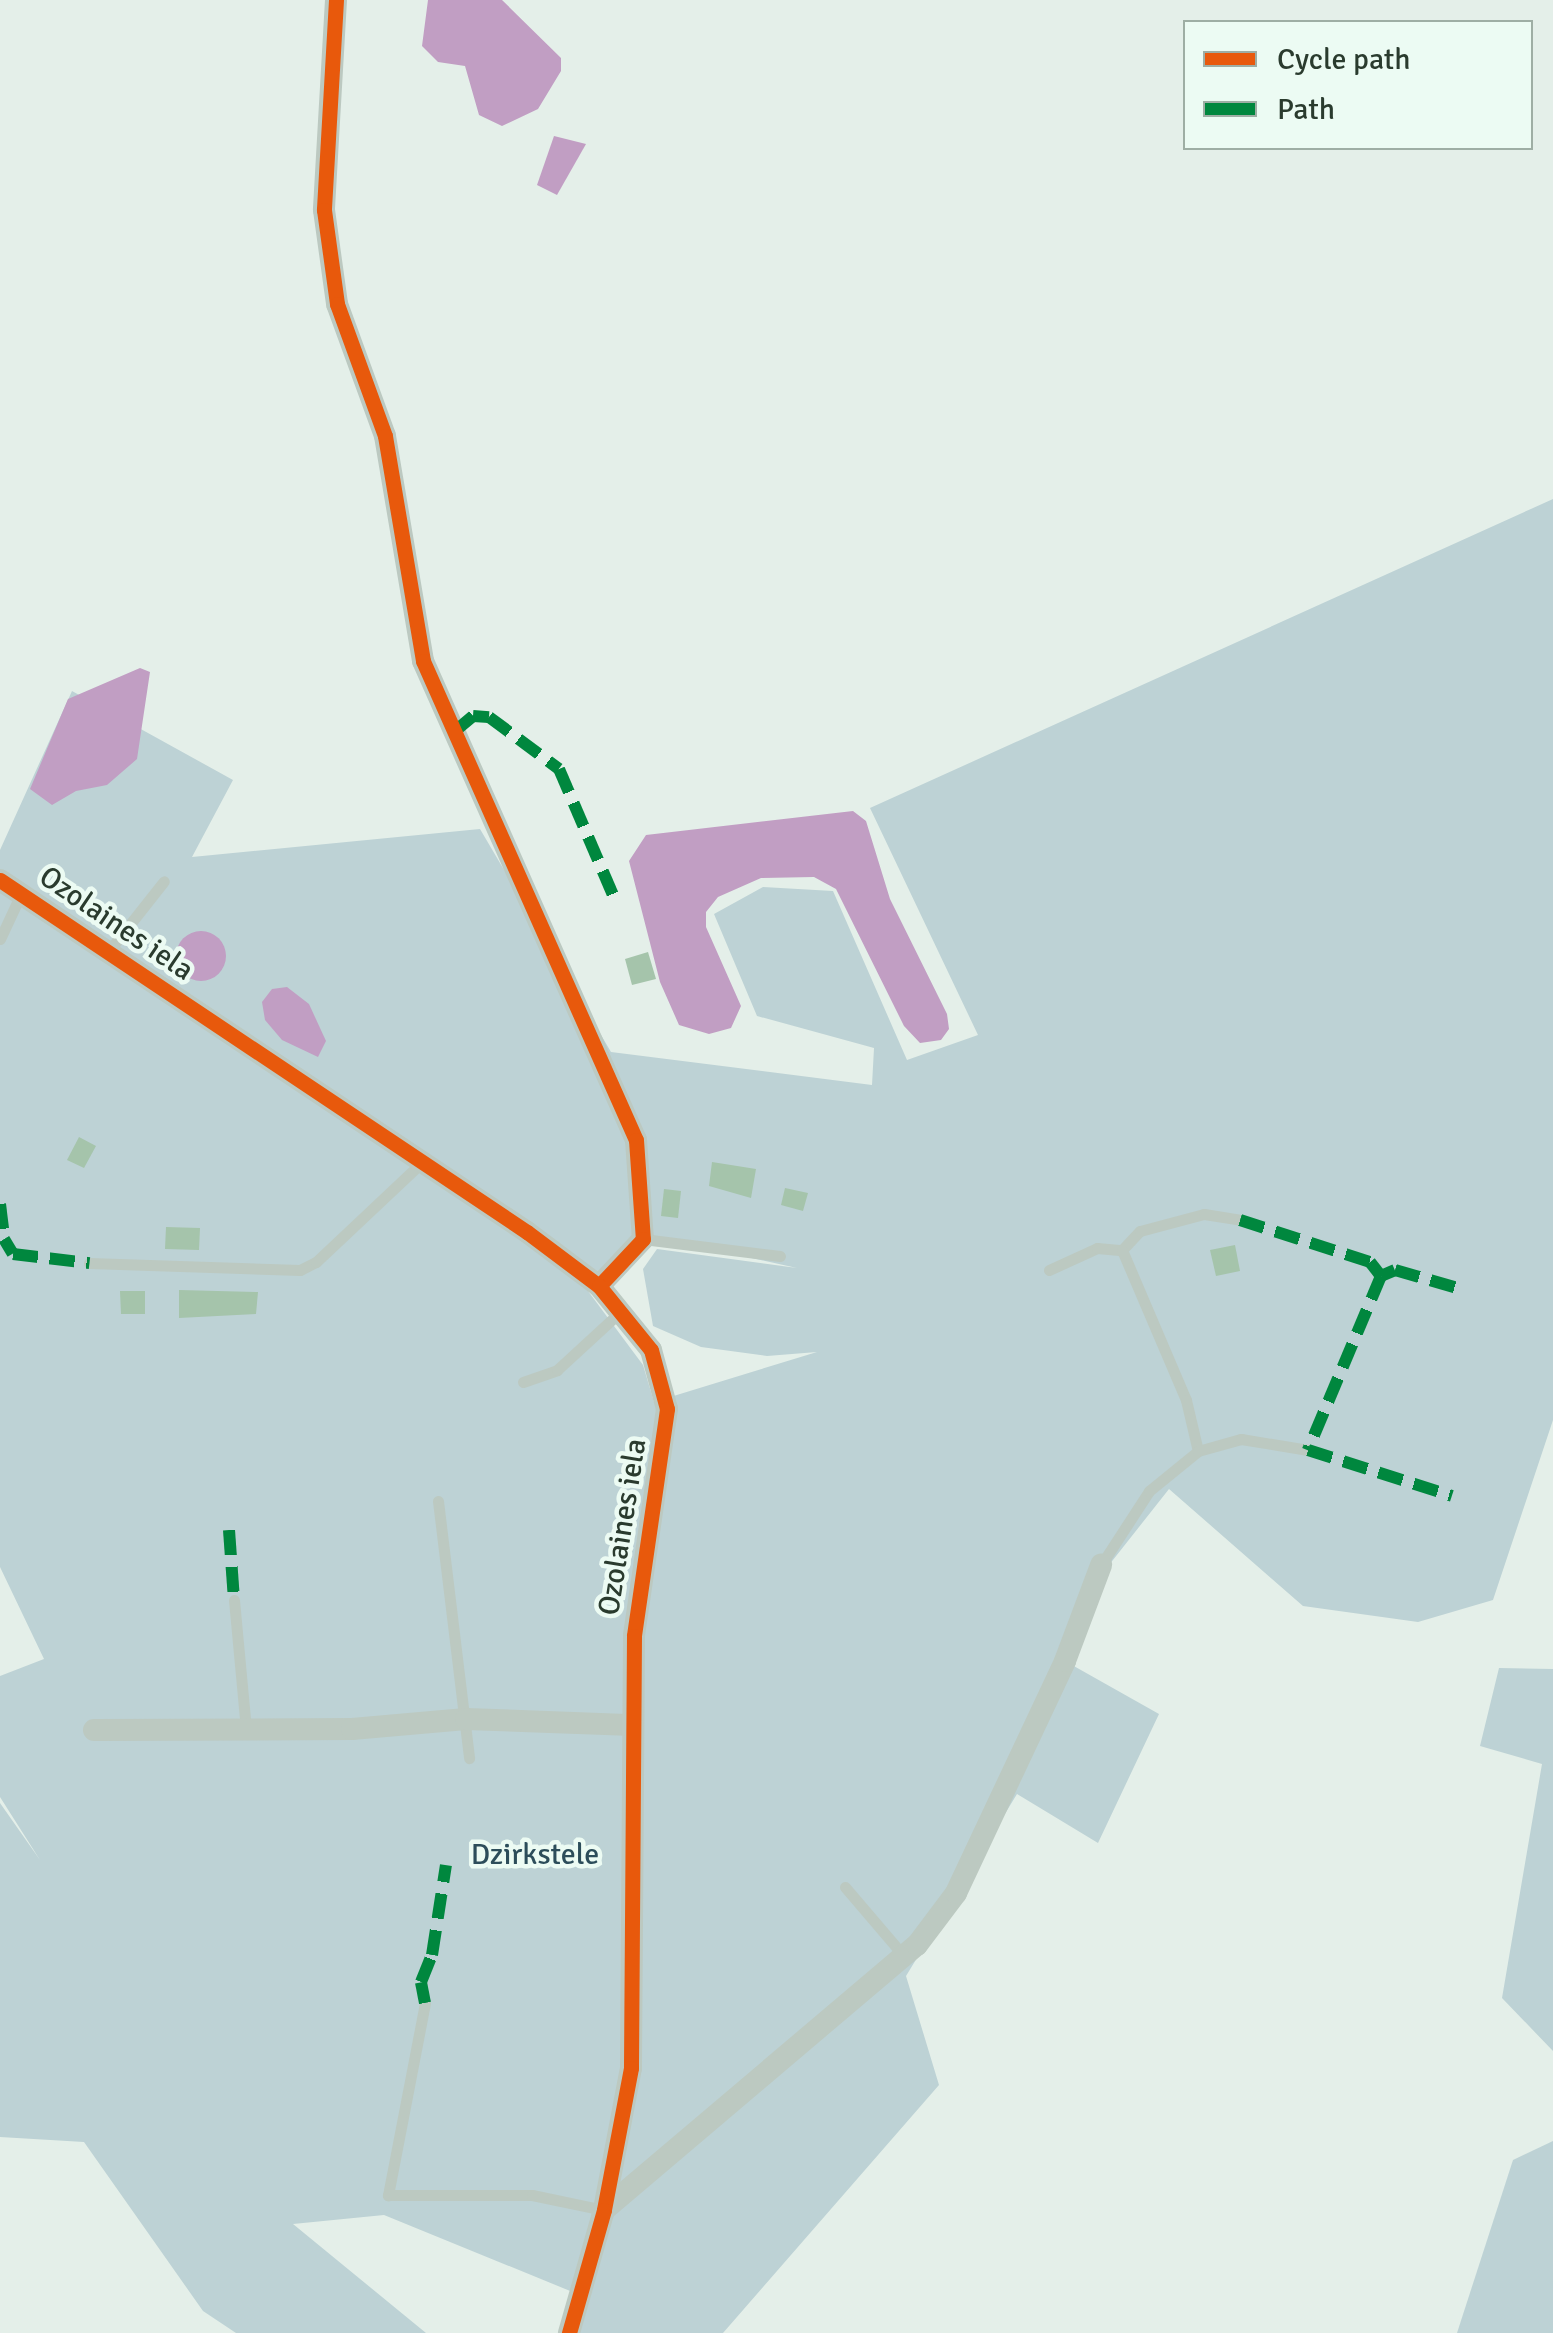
<!DOCTYPE html>
<style>
body{margin:0}
#map{position:relative;width:1553px;height:2333px;overflow:hidden;background:#e4efe9;font-family:Signika,sans-serif}
div>[style]{position:absolute}
.green>*{inset:0;background:#bdd2d5}
.water>*{inset:0;background:#c19ec3}
.round{border-radius:50%}
.building>*{inset:0;background:#a5c4ab}
.service>*{height:11px;margin:-5.5px;padding:0 5.5px;transform-origin:5.5px;border-radius:5.5px;background:#bcc9c1}
.minor>*{height:22px;margin:-11px;padding:0 11px;transform-origin:11px;border-radius:11px;background:#bcc9c1}
.quiet>*{height:12px;margin-top:-6px;transform-origin:0;background:repeating-linear-gradient(90deg,#00873e 0 25px,transparent 0 37px)}
.cycleway>*{height:15px;margin:-7.5px;padding:0 7.5px;transform-origin:7.5px;border-radius:7.5px;background:#e8590c}
span{translate:-50% -50%;white-space:nowrap;text-align:center;line-height:1.15;-webkit-text-stroke:9px #ecfbf3;paint-order:stroke}
.street-label{font-size:30px;color:#2a3b2e}
.park-label{font-size:30px;color:#2c4d5a}
.legend{position:absolute;left:1183px;top:20px;width:350px;height:130px;box-sizing:border-box;background:#ecfbf3;border:2px solid #9eaea4;margin:0;padding:12px 18px;list-style:none;font-size:30px;color:#2a3b2e}
.legend li{display:flex;align-items:center;gap:20px;height:50px}
.legend b{width:50px;border:2px solid #9eaea4}
</style>
<div id="map">
<div class="green">
<div style="clip-path:polygon(evenodd,1553px 499px,1553px 1420px,1493px 1600px,1418px 1622px,1303px 1606px,1169px 1489px,1109px 1565px,1072px 1665px,1159px 1714px,1098px 1843px,1017px 1794px,906px 1976px,939px 2085px,723px 2333px,566px 2333px,580px 2295px,384px 2215px,293px 2224px,426px 2333px,236px 2333px,203px 2311px,84px 2142px,0 2137px,0 1803px,40px 1860px,0 1797px,0 1676px,44px 1659px,0 1567px,0 850px,72px 691px,233px 780px,192px 857px,480px 829px,611px 1052px,872px 1085px,874px 1048px,757px 1016px,714px 914px,763px 887px,833px 891px,907px 1060px,978px 1035px,870px 808px,1553px 499px,642px 1234px,797px 1268px,657px 1249px,643px 1269px,653px 1326px,701px 1347px,767px 1356px,817px 1352px,654px 1402px,643px 1365px,588px 1291px,642px 1234px)"></div>
<div style="clip-path:polygon(1499px 1668px,1553px 1669px,1553px 2051px,1502px 1998px,1542px 1764px,1480px 1746px)"></div>
<div style="clip-path:polygon(1553px 2141px,1553px 2333px,1457px 2333px,1513px 2160px)"></div>
</div>
<div class="water">
<div style="clip-path:polygon(428px 0,502px 0,561px 58px,561px 71px,538px 109px,502px 126px,479px 115px,465px 66px,438px 62px,422px 46px)"></div>
<div style="clip-path:polygon(554px 136px,586px 144px,557px 195px,537px 185px)"></div>
<div style="clip-path:polygon(140px 668px,150px 672px,137px 759px,107px 785px,76px 791px,52px 805px,30px 789px,68px 699px)"></div>
<div style="clip-path:polygon(853px 811px,866px 821px,890px 899px,947px 1014px,949px 1029px,941px 1040px,920px 1043px,904px 1026px,836px 889px,814px 877px,761px 878px,718px 897px,706px 912px,706px 927px,741px 1006px,731px 1028px,709px 1034px,679px 1025px,660px 982px,629px 861px,646px 835px)"></div>
<div class="round" style="left:176px;top:931px;width:50px;height:50px"></div>
<div style="clip-path:polygon(287px 987px,309px 1004px,326px 1041px,318px 1057px,282px 1040px,265px 1020px,262px 1002px,272px 989px)"></div>
</div>
<div class="building">
<div style="clip-path:polygon(648px 952px,656px 979px,632px 985px,625px 959px)"></div>
<div style="clip-path:polygon(79px 1137px,96px 1146px,84px 1168px,67px 1160px)"></div>
<div style="clip-path:polygon(712px 1162px,756px 1169px,751px 1198px,709px 1186px)"></div>
<div style="clip-path:polygon(785px 1188px,808px 1193px,803px 1211px,781px 1205px)"></div>
<div style="clip-path:polygon(664px 1189px,681px 1191px,678px 1218px,661px 1216px)"></div>
<div style="clip-path:polygon(166px 1227px,200px 1228px,199px 1250px,165px 1249px)"></div>
<div style="clip-path:polygon(1235px 1245px,1240px 1271px,1216px 1276px,1210px 1250px)"></div>
<div style="clip-path:polygon(179px 1290px,258px 1292px,256px 1314px,179px 1318px)"></div>
<div style="clip-path:polygon(120px 1291px,145px 1291px,145px 1314px,121px 1314px)"></div>
</div>
<div class="service">
<div style="left:0;top:939px;width:50px;rotate:-65deg"></div>
<div style="left:108px;top:952px;width:90px;rotate:-51.7deg"></div>
<div style="left:643px;top:1239px;width:138px;rotate:7.1deg"></div>
<div style="left:1122px;top:1250px;width:26px;rotate:-47deg"></div>
<div style="left:1140px;top:1231px;width:66px;rotate:-14.9deg"></div>
<div style="left:1204px;top:1214px;width:36px;rotate:9deg"></div>
<div style="left:89px;top:1263px;width:211px;rotate:1.9deg"></div>
<div style="left:300px;top:1270px;width:18px;rotate:-27deg"></div>
<div style="left:316px;top:1262px;width:144px;rotate:-43.3deg"></div>
<div style="left:1049px;top:1270px;width:53px;rotate:-24.6deg"></div>
<div style="left:1097px;top:1248px;width:25px;rotate:5deg"></div>
<div style="left:1122px;top:1250px;width:163px;rotate:66.9deg"></div>
<div style="left:1186px;top:1400px;width:52px;rotate:76.8deg"></div>
<div style="left:523px;top:1382px;width:36px;rotate:-19deg"></div>
<div style="left:557px;top:1370px;width:86px;rotate:-42.6deg"></div>
<div style="left:438px;top:1501px;width:259px;rotate:83.1deg"></div>
<div style="left:1101px;top:1565px;width:88px;rotate:-57deg"></div>
<div style="left:1149px;top:1491px;width:63px;rotate:-39.2deg"></div>
<div style="left:1198px;top:1451px;width:45px;rotate:-15.6deg"></div>
<div style="left:1241px;top:1439px;width:68px;rotate:9.3deg"></div>
<div style="left:234px;top:1600px;width:130px;rotate:84.7deg"></div>
<div style="left:845px;top:1887px;width:91px;rotate:49.5deg"></div>
<div style="left:425px;top:2003px;width:196px;rotate:100.9deg"></div>
<div style="left:388px;top:2195px;width:144px"></div>
<div style="left:532px;top:2195px;width:74px;rotate:11.8deg"></div>
</div>
<div class="minor">
<div style="left:336px;top:0;width:210px;rotate:93.3deg"></div>
<div style="left:324px;top:210px;width:95px;rotate:82.1deg"></div>
<div style="left:337px;top:304px;width:140px;rotate:70deg"></div>
<div style="left:385px;top:436px;width:228px;rotate:80.4deg"></div>
<div style="left:423px;top:661px;width:524px;rotate:66.03deg"></div>
<div style="left:636px;top:1140px;width:99px;rotate:86deg"></div>
<div style="left:643px;top:1239px;width:64px;rotate:133.1deg"></div>
<div style="left:0;top:880px;width:634px;rotate:33.74deg"></div>
<div style="left:527px;top:1232px;width:90px;rotate:36.9deg"></div>
<div style="left:599px;top:1286px;width:82px;rotate:50.9deg"></div>
<div style="left:651px;top:1350px;width:61px;rotate:74.8deg"></div>
<div style="left:667px;top:1409px;width:229px;rotate:98.3deg"></div>
<div style="left:634px;top:1636px;width:432px;rotate:90.4deg"></div>
<div style="left:631px;top:2068px;width:145px;rotate:100.8deg"></div>
<div style="left:604px;top:2210px;width:128px;rotate:105.9deg"></div>
<div style="left:94px;top:1730px;width:258px;rotate:-0.2deg"></div>
<div style="left:352px;top:1729px;width:114px;rotate:-5deg"></div>
<div style="left:466px;top:1719px;width:167px;rotate:2.1deg"></div>
<div style="left:604px;top:2210px;width:410px;rotate:-40.3deg"></div>
<div style="left:917px;top:1945px;width:65px;rotate:-53.1deg"></div>
<div style="left:956px;top:1893px;width:256px;rotate:-64.8deg"></div>
<div style="left:1065px;top:1661px;width:103px;rotate:-69.4deg"></div>
</div>
<div class="quiet">
<div style="left:454px;top:732px;width:25px;rotate:-40deg"></div>
<div style="left:473px;top:716px;width:16px;rotate:4deg"></div>
<div style="left:489px;top:717px;width:87px;rotate:36.6deg"></div>
<div style="left:559px;top:769px;width:147px;rotate:66.8deg"></div>
<div style="left:0;top:1204px;width:35px;rotate:83deg"></div>
<div style="left:4px;top:1239px;width:17px;rotate:59deg"></div>
<div style="left:13px;top:1254px;width:77px;rotate:6.8deg"></div>
<div style="left:1240px;top:1220px;width:137px;rotate:17.9deg"></div>
<div style="left:1370px;top:1262px;width:18px;rotate:52deg"></div>
<div style="left:1381px;top:1276px;width:189px;rotate:112.8deg"></div>
<div style="left:1308px;top:1450px;width:151px;rotate:17.7deg"></div>
<div style="left:1381px;top:1276px;width:15px;rotate:-23deg"></div>
<div style="left:1395px;top:1270px;width:69px;rotate:16.1deg"></div>
<div style="left:229px;top:1530px;width:70px;rotate:85.9deg"></div>
<div style="left:425px;top:2003px;width:21px;rotate:-101deg"></div>
<div style="left:421px;top:1982px;width:29px;rotate:-68deg"></div>
<div style="left:432px;top:1955px;width:91px;rotate:-81.2deg"></div>
</div>
<div class="cycleway">
<div style="left:336px;top:0;width:210px;rotate:93.3deg"></div>
<div style="left:324px;top:210px;width:95px;rotate:82.1deg"></div>
<div style="left:337px;top:304px;width:140px;rotate:70deg"></div>
<div style="left:385px;top:436px;width:228px;rotate:80.4deg"></div>
<div style="left:423px;top:661px;width:524px;rotate:66.03deg"></div>
<div style="left:636px;top:1140px;width:99px;rotate:86deg"></div>
<div style="left:643px;top:1239px;width:64px;rotate:133.1deg"></div>
<div style="left:0;top:880px;width:634px;rotate:33.74deg"></div>
<div style="left:527px;top:1232px;width:90px;rotate:36.9deg"></div>
<div style="left:599px;top:1286px;width:82px;rotate:50.9deg"></div>
<div style="left:651px;top:1350px;width:61px;rotate:74.8deg"></div>
<div style="left:667px;top:1409px;width:229px;rotate:98.3deg"></div>
<div style="left:634px;top:1636px;width:432px;rotate:90.4deg"></div>
<div style="left:631px;top:2068px;width:145px;rotate:100.8deg"></div>
<div style="left:604px;top:2210px;width:128px;rotate:105.9deg"></div>
</div>
<div class="street-label">
<span style="left:116px;top:924px;rotate:34deg">Ozolaines iela</span>
<span style="left:623px;top:1527px;rotate:-81deg">Ozolaines iela</span>
</div>
<div class="park-label">
<span style="left:535px;top:1855px">Dzirkstele</span>
</div>
<ul class="legend">
<li><b style="height:12px;background:#e8590c"></b>Cycle path</li>
<li><b style="height:12px;background:#00873e"></b>Path</li>
</ul>
</div>
